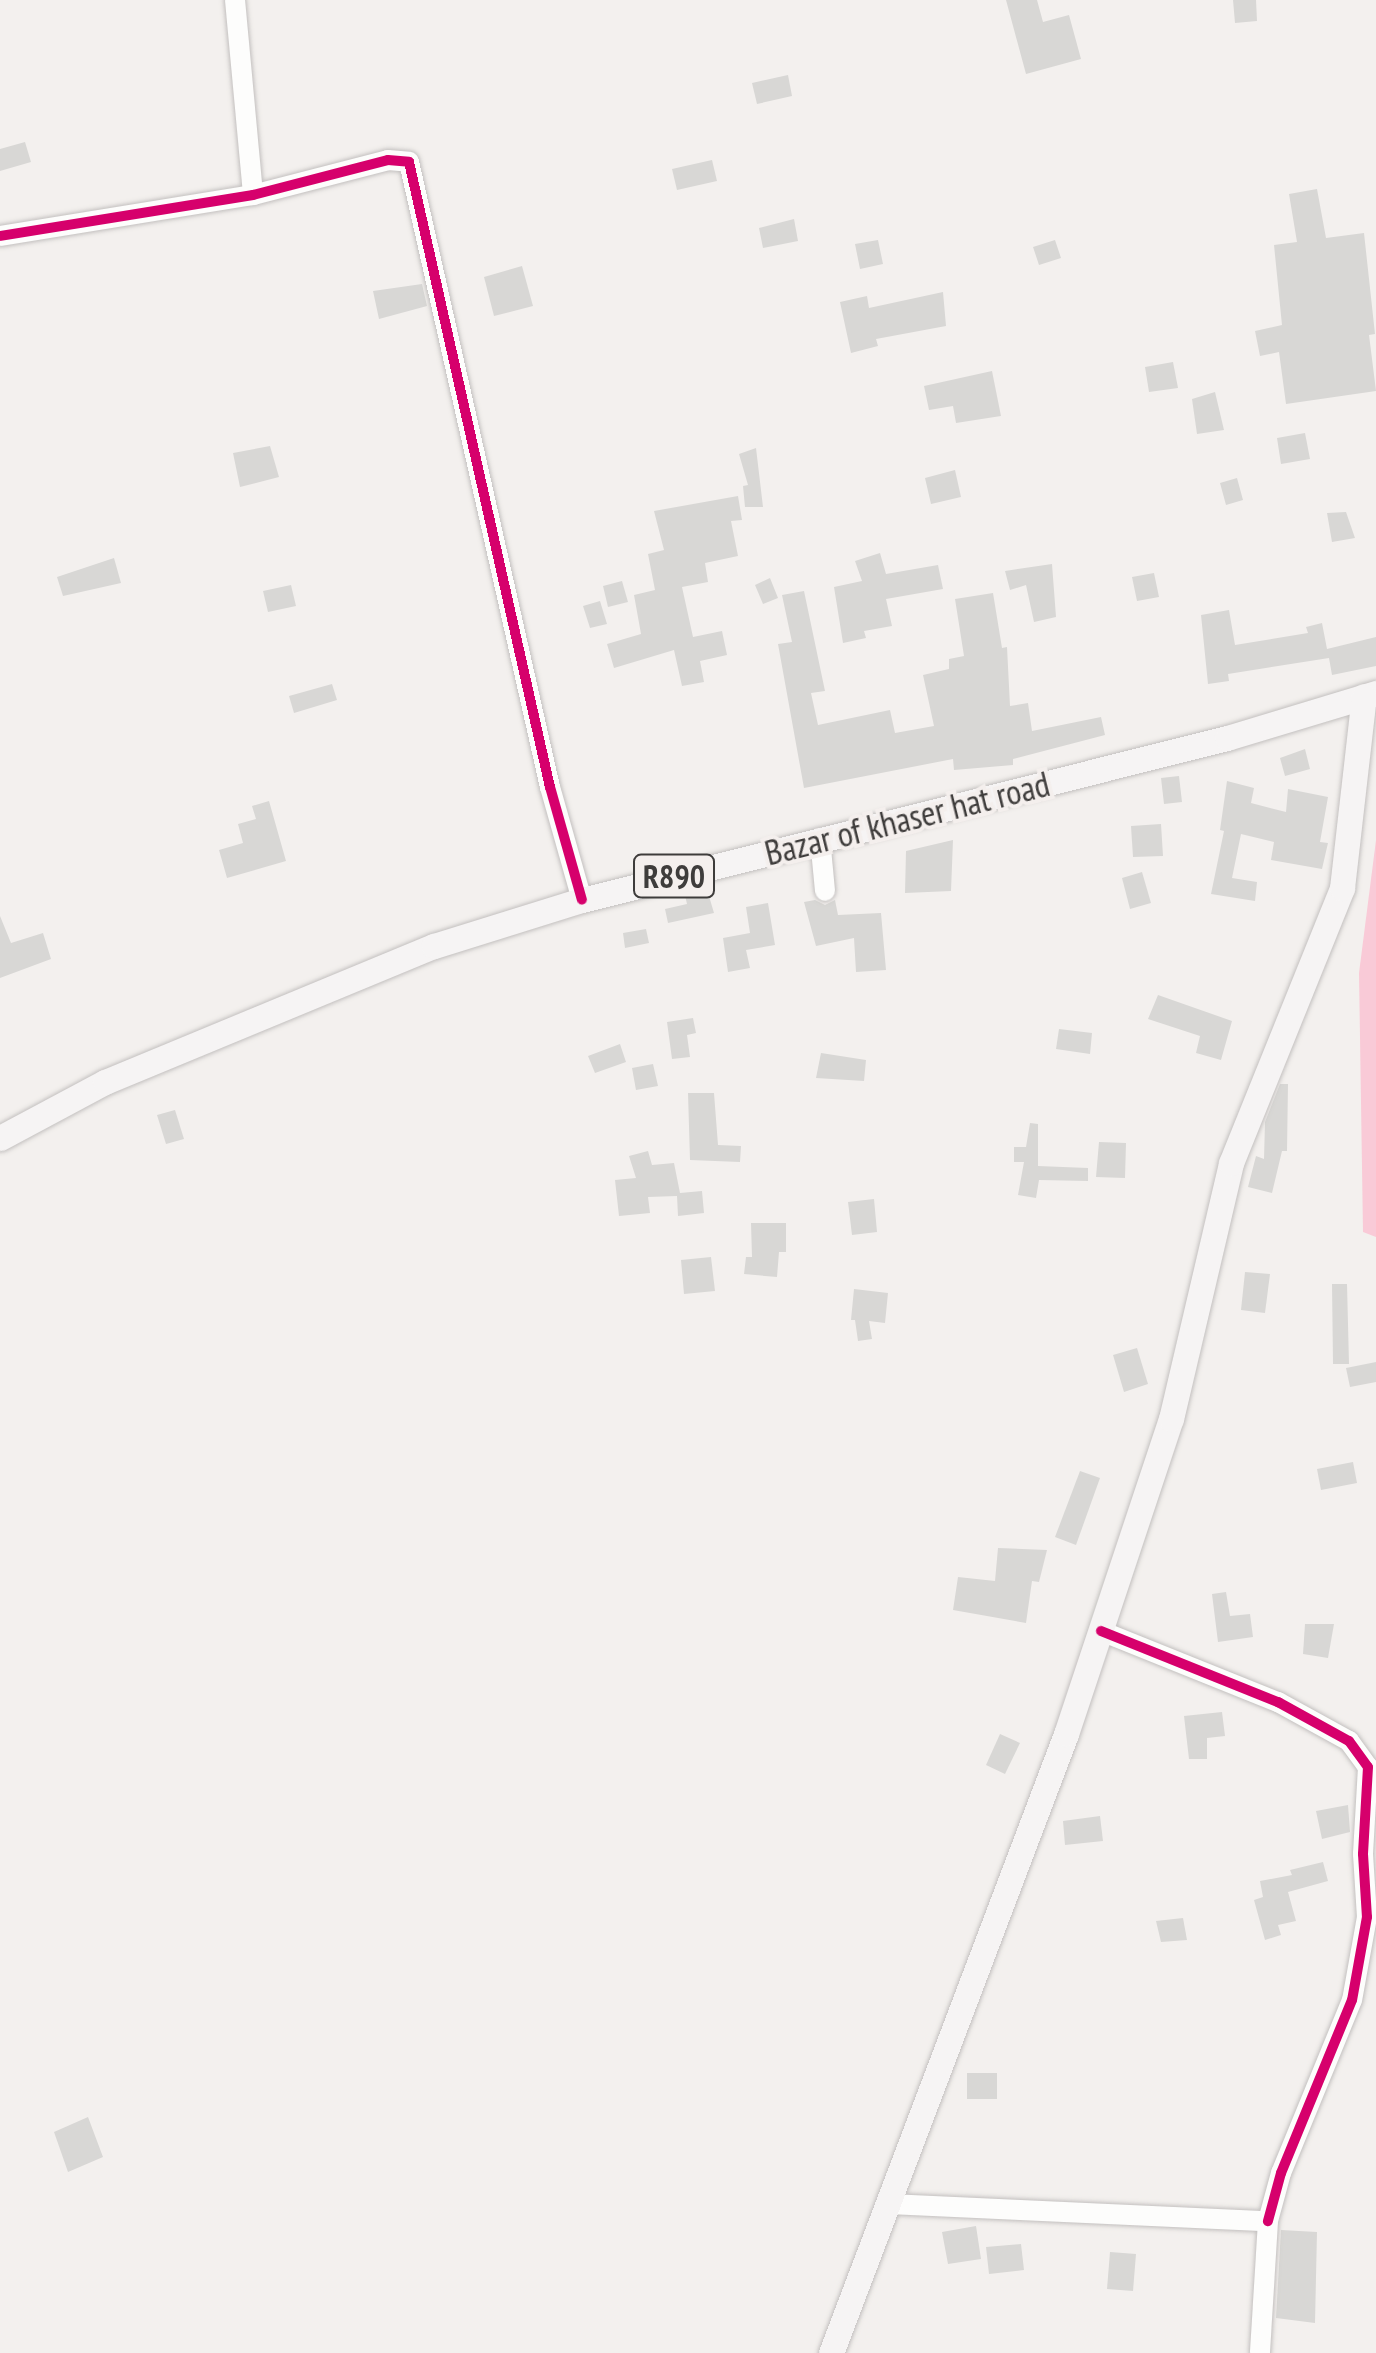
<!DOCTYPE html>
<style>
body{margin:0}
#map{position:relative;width:1376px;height:2353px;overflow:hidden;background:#f3f0ee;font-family:"PT Sans Narrow",sans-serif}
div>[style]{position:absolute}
.water>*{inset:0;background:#f9cad7}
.building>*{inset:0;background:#d8d7d5}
.roads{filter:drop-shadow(0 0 2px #c3c0bf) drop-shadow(0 0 2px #c3c0bf)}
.minor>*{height:20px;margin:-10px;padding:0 10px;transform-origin:10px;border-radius:10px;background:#fdfdfc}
.major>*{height:25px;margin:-12.5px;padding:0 12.5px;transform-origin:12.5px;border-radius:12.5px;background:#f6f4f4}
.cycleway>*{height:10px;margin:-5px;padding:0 5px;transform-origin:5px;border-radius:5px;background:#d6006c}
span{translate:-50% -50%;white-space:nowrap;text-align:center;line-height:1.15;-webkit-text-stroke:8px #f4efed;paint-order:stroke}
.shield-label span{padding:2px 8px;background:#f4efed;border:2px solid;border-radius:8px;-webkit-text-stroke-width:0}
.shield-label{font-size:32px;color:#3e3c3b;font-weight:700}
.street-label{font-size:35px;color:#3e3c3b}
</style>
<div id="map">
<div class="water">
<div style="clip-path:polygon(1376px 840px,1376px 1237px,1363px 1232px,1359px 973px)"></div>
</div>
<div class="building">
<div style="clip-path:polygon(1006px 0,1037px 0,1043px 22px,1069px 15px,1081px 59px,1026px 74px)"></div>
<div style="clip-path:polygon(1233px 0,1256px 0,1257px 21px,1235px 23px)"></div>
<div style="clip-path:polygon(788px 75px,792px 96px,757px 104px,752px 83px)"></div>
<div style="clip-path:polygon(25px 142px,31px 162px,0 171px,0 149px)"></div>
<div style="clip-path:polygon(712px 160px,717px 181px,677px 190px,672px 169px)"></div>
<div style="clip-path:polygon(1317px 189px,1326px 238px,1364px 233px,1375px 334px,1369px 335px,1376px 391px,1286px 404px,1279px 352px,1260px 356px,1255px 331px,1282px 325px,1274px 245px,1297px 242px,1289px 194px)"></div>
<div style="clip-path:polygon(794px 219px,798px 241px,763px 248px,759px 228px)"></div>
<div style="clip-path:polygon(878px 240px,883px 264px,860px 269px,855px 244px)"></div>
<div style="clip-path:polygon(1055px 240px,1061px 258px,1039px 265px,1033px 247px)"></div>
<div style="clip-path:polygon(522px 266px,533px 306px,494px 316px,484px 277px)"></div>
<div style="clip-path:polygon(422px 284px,427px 306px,379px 319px,373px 291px)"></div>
<div style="clip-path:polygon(943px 292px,946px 326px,876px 339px,878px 346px,851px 353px,840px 302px,867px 296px,869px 308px)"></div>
<div style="clip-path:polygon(1173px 362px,1178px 388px,1149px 392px,1145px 367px)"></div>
<div style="clip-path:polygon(992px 371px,1001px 416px,956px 423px,953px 406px,929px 410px,924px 386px)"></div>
<div style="clip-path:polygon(1215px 392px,1224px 430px,1197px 434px,1192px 399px)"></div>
<div style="clip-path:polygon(1305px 433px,1310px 459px,1281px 464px,1277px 438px)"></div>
<div style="clip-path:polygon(270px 446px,279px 477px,240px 487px,233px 453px)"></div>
<div style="clip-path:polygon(756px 448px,763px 507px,745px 507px,743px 486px,748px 485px,739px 454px)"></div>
<div style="clip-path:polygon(955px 470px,961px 497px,931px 504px,925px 478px)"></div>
<div style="clip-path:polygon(1237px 478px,1243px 500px,1226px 505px,1220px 483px)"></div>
<div style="clip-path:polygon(738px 496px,742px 520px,731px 521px,738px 556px,705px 563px,708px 582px,682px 587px,693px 637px,722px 631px,727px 655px,700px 661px,704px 682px,682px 686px,674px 650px,614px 668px,607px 644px,641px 634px,634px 595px,655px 590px,648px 554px,664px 550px,654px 511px)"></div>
<div style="clip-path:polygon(1346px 512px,1355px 538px,1332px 542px,1327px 513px)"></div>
<div style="clip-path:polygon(880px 553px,886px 574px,938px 565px,943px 589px,886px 599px,892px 626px,864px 631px,866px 638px,843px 643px,834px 587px,862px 581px,855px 561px)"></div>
<div style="clip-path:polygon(114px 558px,121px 583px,63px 596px,57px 577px)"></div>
<div style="clip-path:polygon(1052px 564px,1056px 617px,1034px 622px,1026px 585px,1010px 590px,1005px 571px)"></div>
<div style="clip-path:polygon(1154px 573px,1159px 597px,1137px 601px,1132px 577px)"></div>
<div style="clip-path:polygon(770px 578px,778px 598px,763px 604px,755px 585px)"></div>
<div style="clip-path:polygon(622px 581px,628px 602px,608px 607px,603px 586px)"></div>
<div style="clip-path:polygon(291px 585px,296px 606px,268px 612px,263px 591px)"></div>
<div style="clip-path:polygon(804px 591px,825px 691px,811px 693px,818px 725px,890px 710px,895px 733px,934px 726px,923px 675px,949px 669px,949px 659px,964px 656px,955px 599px,993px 593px,1002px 648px,1007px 647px,1010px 706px,1028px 703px,1032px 731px,1101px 717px,1105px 735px,1013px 759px,1013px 765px,954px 770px,953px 759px,804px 788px,778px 644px,792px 642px,782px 595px)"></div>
<div style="clip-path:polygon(600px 601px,607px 624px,590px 628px,583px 606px)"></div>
<div style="clip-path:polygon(1229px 610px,1235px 645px,1308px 633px,1306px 627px,1322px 623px,1327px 649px,1376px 637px,1376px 666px,1332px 675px,1329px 658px,1228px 674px,1229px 681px,1208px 684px,1201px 615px)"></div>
<div style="clip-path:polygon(332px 684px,337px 700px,294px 713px,289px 696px)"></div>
<div style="clip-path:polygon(1305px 749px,1310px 769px,1285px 776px,1280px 758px)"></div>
<div style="clip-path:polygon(1179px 776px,1182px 802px,1164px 804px,1161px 778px)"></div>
<div style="clip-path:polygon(1227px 781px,1254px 788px,1251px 803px,1286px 812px,1288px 789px,1328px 797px,1320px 842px,1328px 843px,1322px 869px,1271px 860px,1274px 842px,1241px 834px,1232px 878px,1257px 882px,1255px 901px,1211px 894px,1224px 831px,1220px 830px)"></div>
<div style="clip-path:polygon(269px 801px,286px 861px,227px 878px,219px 850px,243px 843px,238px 824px,256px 819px,252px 806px)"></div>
<div style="clip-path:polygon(1161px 824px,1163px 856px,1133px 857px,1131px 826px)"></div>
<div style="clip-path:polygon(953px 840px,951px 891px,905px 893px,906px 851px)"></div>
<div style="clip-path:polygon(1142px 872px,1151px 903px,1130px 909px,1122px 878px)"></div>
<div style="clip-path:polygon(706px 886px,714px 913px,668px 923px,665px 909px,687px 904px,684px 891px)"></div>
<div style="clip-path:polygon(815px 900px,825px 905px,835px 900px,838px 915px,881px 913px,886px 970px,856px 972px,854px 938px,816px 946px,804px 902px)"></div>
<div style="clip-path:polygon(768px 903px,775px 945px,746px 950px,750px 968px,728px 972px,723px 938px,750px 933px,746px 907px)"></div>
<div style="clip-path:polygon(0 916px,11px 943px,43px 933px,51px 959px,0 978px)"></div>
<div style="clip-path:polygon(646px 929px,649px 943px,625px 948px,623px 933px)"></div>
<div style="clip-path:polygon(1158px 995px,1232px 1021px,1221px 1060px,1196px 1053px,1200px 1036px,1148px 1019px)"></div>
<div style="clip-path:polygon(693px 1018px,696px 1033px,687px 1035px,690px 1057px,672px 1059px,667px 1022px)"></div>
<div style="clip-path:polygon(1059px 1029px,1092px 1033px,1090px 1054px,1056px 1049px)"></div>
<div style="clip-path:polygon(620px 1044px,626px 1062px,595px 1073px,588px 1056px)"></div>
<div style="clip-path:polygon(821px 1053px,866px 1060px,864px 1081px,816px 1078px)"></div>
<div style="clip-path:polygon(653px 1064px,658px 1086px,636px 1090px,632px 1068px)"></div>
<div style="clip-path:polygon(1280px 1084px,1288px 1084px,1287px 1151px,1282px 1151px,1272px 1193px,1248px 1187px,1256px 1156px,1264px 1159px,1265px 1122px)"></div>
<div style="clip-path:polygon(688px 1093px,714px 1093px,718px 1145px,741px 1146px,740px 1162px,690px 1160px)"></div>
<div style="clip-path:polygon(175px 1110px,184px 1139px,166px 1144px,157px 1115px)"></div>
<div style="clip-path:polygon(1030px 1123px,1038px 1124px,1038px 1166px,1088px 1168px,1088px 1181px,1039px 1180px,1036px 1198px,1018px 1195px,1024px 1162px,1014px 1162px,1014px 1147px,1026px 1147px)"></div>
<div style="clip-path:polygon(1099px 1142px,1126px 1143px,1125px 1178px,1096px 1177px)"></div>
<div style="clip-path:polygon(648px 1151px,652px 1165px,674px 1163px,680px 1193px,702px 1191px,704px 1213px,678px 1216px,677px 1196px,648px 1197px,650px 1213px,619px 1216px,615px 1180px,636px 1178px,629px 1156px)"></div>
<div style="clip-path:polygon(874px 1199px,877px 1232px,852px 1235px,848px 1202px)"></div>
<div style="clip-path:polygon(751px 1223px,786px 1223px,786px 1252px,779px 1252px,777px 1277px,744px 1274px,746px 1257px,752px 1257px)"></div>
<div style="clip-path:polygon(711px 1257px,715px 1291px,684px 1294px,681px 1260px)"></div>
<div style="clip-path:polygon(1245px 1272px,1270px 1274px,1265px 1313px,1241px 1310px)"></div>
<div style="clip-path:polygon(1332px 1284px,1347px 1284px,1349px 1364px,1333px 1364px)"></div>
<div style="clip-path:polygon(854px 1289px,888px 1293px,885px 1323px,869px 1321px,872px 1339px,858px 1341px,855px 1320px,851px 1320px)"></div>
<div style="clip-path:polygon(1137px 1348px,1148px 1384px,1124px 1392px,1113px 1355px)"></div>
<div style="clip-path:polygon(1376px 1362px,1376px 1382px,1350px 1387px,1346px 1368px)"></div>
<div style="clip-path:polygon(1353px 1462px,1357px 1483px,1321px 1490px,1317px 1469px)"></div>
<div style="clip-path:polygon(1080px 1471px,1100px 1478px,1076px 1545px,1055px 1537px)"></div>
<div style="clip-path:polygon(998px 1548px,1047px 1550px,1039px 1582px,1032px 1581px,1026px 1623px,953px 1610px,958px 1577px,995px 1581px)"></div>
<div style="clip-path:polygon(1226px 1592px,1230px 1616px,1250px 1614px,1253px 1637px,1218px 1642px,1212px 1594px)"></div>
<div style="clip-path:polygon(1305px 1624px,1334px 1624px,1328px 1658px,1303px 1654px)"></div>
<div style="clip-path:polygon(1222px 1712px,1225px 1736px,1207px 1738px,1207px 1759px,1189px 1759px,1184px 1716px)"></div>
<div style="clip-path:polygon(1000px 1734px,1020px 1743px,1005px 1774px,986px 1765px)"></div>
<div style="clip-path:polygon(1348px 1805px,1350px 1832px,1322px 1839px,1316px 1811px)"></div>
<div style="clip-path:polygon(1100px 1816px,1103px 1841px,1065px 1845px,1063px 1821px)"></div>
<div style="clip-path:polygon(1323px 1862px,1328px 1881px,1288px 1892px,1296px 1921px,1278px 1925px,1281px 1935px,1265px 1940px,1254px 1900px,1263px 1897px,1260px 1881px,1292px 1875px,1290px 1870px)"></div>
<div style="clip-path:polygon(1183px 1918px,1187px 1940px,1161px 1942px,1156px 1921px)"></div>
<div style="clip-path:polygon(967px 2073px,997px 2073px,997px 2099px,967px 2099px)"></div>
<div style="clip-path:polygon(88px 2117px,103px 2157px,68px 2172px,54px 2132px)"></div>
<div style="clip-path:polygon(976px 2226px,981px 2259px,948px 2264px,942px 2232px)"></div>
<div style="clip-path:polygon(1281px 2230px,1317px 2232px,1315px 2323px,1276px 2318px)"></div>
<div style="clip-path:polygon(1021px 2244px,1024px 2270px,989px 2274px,986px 2247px)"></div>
<div style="clip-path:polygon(1110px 2252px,1136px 2254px,1133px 2291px,1107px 2289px)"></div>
</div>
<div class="roads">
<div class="minor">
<div style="left:235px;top:0;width:196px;rotate:84.7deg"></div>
<div style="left:0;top:236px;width:256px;rotate:-9.2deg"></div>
<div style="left:253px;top:195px;width:139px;rotate:-14.5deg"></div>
<div style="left:388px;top:160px;width:21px;rotate:5deg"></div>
<div style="left:409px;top:162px;width:641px;rotate:77.29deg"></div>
<div style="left:550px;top:787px;width:117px;rotate:74.2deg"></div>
<div style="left:820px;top:838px;width:53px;rotate:84.6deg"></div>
<div style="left:1101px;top:1631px;width:191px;rotate:21.9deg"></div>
<div style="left:1278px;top:1702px;width:81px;rotate:28.8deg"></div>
<div style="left:1349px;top:1741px;width:32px;rotate:54deg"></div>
<div style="left:1368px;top:1767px;width:87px;rotate:93.3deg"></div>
<div style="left:1363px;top:1854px;width:63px;rotate:86.4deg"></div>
<div style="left:1367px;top:1917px;width:84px;rotate:100.2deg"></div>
<div style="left:1352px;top:2000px;width:187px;rotate:112.3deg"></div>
<div style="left:1281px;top:2173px;width:50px;rotate:105.2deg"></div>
<div style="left:888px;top:2204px;width:380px;rotate:2.6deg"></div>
<div style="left:1268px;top:2221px;width:132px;rotate:93.5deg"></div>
</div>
<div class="major">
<div style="left:0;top:1138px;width:119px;rotate:-28.1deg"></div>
<div style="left:105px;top:1082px;width:356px;rotate:-22.5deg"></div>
<div style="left:434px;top:946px;width:155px;rotate:-17.3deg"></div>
<div style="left:582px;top:900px;width:665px;rotate:-14.1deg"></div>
<div style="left:1227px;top:738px;width:156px;rotate:-16.8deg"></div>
<div style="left:831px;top:2353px;width:662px;rotate:-69.21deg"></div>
<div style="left:1066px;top:1734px;width:332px;rotate:-71.6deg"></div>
<div style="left:1171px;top:1419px;width:263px;rotate:-76.8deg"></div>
<div style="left:1231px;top:1163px;width:297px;rotate:-68deg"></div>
<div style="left:1342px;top:888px;width:193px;rotate:-83.5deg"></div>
</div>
</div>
<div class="cycleway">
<div style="left:0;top:236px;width:256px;rotate:-9.2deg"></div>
<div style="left:253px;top:195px;width:139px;rotate:-14.5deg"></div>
<div style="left:388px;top:160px;width:21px;rotate:5deg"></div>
<div style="left:409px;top:162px;width:641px;rotate:77.29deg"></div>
<div style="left:550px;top:787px;width:117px;rotate:74.2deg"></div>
<div style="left:1101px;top:1631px;width:191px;rotate:21.9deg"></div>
<div style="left:1278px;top:1702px;width:81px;rotate:28.8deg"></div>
<div style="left:1349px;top:1741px;width:32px;rotate:54deg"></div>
<div style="left:1368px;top:1767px;width:87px;rotate:93.3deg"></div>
<div style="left:1363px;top:1854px;width:63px;rotate:86.4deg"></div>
<div style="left:1367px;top:1917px;width:84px;rotate:100.2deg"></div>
<div style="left:1352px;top:2000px;width:187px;rotate:112.3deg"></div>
<div style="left:1281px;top:2173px;width:50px;rotate:105.2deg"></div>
</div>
<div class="shield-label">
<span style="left:674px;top:876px">R890</span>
</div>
<div class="street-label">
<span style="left:907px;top:818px;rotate:-14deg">Bazar of khaser hat road</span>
</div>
</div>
